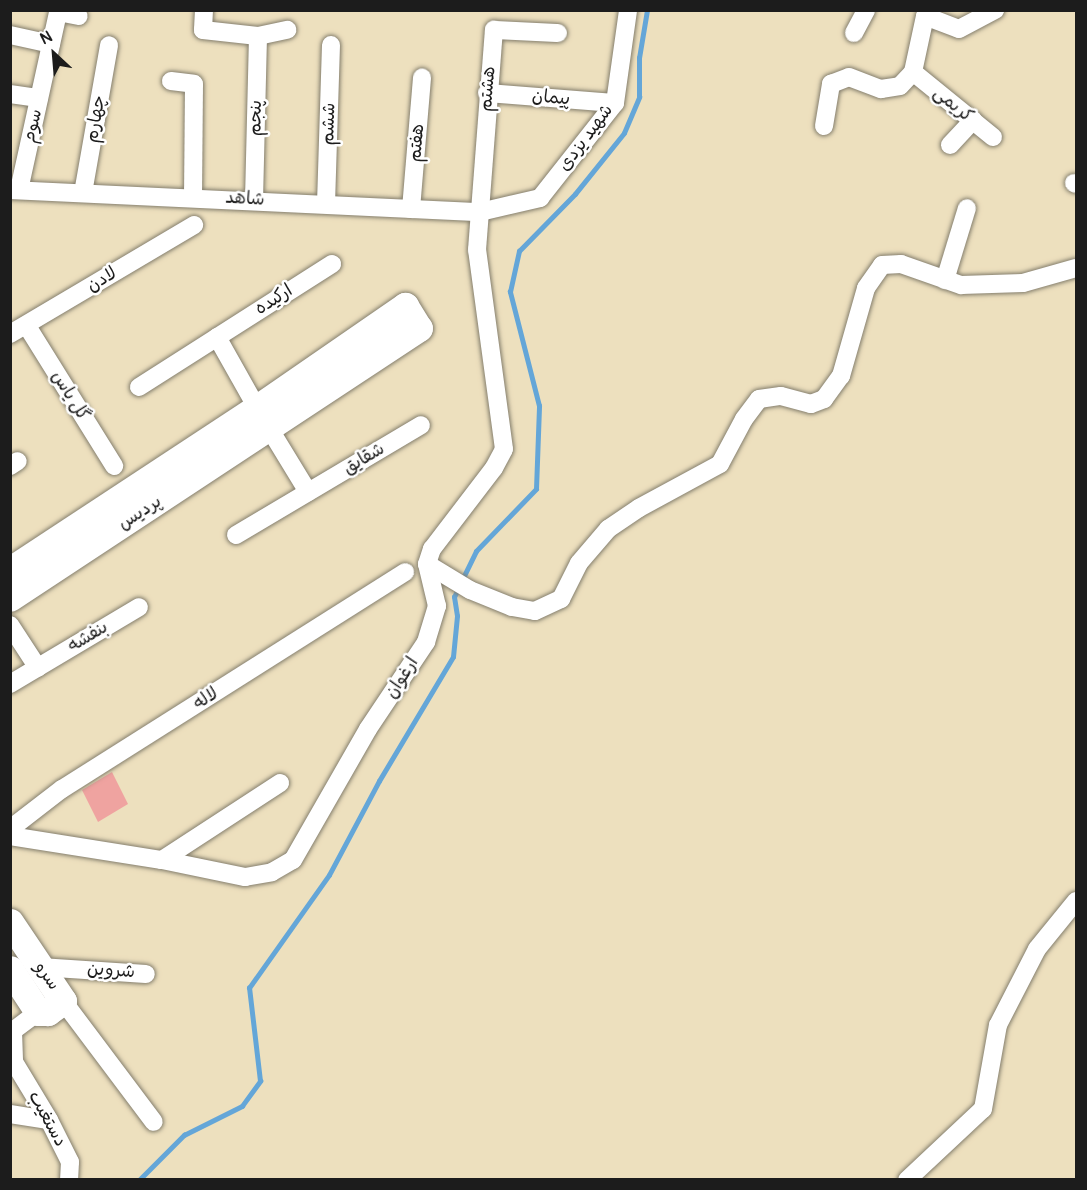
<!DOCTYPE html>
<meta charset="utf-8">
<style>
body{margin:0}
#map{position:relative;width:1087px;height:1190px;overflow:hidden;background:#ede0be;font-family:Pangolin,"Playpen Sans Arabic",sans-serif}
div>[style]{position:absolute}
.stream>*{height:4.5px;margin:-2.25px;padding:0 2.25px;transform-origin:2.25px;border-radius:2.25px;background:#64a6d8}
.building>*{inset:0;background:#efa3a0}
.roads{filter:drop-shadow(0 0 2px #847e6d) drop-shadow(0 0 2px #847e6d)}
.street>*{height:18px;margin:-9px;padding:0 9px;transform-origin:9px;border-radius:9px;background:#fff}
.secondary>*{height:27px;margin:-13.5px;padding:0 13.5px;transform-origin:13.5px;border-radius:13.5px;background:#fff}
span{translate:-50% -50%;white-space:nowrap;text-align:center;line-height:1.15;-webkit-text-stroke:5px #fff;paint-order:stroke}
.street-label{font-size:18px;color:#1c1c1c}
.frame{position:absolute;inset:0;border:12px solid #1c1c1c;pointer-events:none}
.north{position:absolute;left:24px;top:24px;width:60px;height:60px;-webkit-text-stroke:4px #fff;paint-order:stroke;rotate:334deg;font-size:16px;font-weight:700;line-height:24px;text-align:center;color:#1c1c1c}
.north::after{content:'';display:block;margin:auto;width:21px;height:27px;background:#1c1c1c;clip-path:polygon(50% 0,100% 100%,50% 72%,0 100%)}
</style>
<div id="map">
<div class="stream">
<div style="left:461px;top:582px;width:34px;rotate:-64deg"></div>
<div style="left:476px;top:551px;width:86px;rotate:-45.9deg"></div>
<div style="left:536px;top:489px;width:83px;rotate:-87.9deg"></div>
<div style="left:539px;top:406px;width:118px;rotate:-104.3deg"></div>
<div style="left:510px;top:292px;width:42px;rotate:-77.6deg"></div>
<div style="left:519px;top:251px;width:80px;rotate:-45.5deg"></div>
<div style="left:575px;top:194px;width:78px;rotate:-51.2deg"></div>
<div style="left:624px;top:133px;width:39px;rotate:-67deg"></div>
<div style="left:639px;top:97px;width:39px;rotate:-90deg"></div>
<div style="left:639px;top:58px;width:49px;rotate:-80.5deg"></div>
<div style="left:139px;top:1180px;width:64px;rotate:-45deg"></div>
<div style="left:184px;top:1135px;width:65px;rotate:-26.6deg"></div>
<div style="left:242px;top:1106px;width:31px;rotate:-54deg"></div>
<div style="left:260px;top:1081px;width:94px;rotate:-96.7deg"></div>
<div style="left:249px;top:988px;width:138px;rotate:-54.7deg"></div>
<div style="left:329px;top:875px;width:106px;rotate:-62deg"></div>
<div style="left:379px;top:781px;width:144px;rotate:-59.2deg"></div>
<div style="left:453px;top:657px;width:41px;rotate:-84.4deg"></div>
<div style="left:457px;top:616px;width:19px;rotate:-99deg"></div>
<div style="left:454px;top:597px;width:9px;rotate:-63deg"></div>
</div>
<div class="building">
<div style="clip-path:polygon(112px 772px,128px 804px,98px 822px,82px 790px)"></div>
</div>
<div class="roads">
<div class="street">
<div style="left:204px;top:10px;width:20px;rotate:93deg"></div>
<div style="left:203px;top:30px;width:55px;rotate:6.2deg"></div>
<div style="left:258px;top:36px;width:30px;rotate:-12deg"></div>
<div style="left:854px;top:33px;width:26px;rotate:-62deg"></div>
<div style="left:10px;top:35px;width:42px;rotate:12.4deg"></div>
<div style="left:913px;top:72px;width:103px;rotate:39.1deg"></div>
<div style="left:171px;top:81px;width:23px;rotate:7deg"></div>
<div style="left:194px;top:84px;width:113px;rotate:90.5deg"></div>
<div style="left:487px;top:93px;width:128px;rotate:4.5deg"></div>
<div style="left:10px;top:94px;width:29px;rotate:8deg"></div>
<div style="left:824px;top:126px;width:43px;rotate:-80.5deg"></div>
<div style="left:831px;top:84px;width:19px;rotate:-21deg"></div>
<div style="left:849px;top:77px;width:34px;rotate:21deg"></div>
<div style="left:881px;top:89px;width:19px;rotate:-9deg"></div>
<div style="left:900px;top:86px;width:19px;rotate:-47deg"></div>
<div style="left:913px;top:72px;width:57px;rotate:-77.9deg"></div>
<div style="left:925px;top:16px;width:36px;rotate:21deg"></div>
<div style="left:959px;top:29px;width:41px;rotate:-27.8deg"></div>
<div style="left:950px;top:145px;width:34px;rotate:-47deg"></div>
<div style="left:1074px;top:183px;width:2px;rotate:27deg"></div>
<div style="left:10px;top:190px;width:471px;rotate:2.7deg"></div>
<div style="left:480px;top:212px;width:62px;rotate:-13.1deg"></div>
<div style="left:540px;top:198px;width:121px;rotate:-51.7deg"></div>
<div style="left:615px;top:103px;width:94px;rotate:-82deg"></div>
<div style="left:19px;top:190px;width:182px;rotate:-77.6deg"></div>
<div style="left:58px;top:12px;width:21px;rotate:11deg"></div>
<div style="left:83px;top:193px;width:150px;rotate:-80deg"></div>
<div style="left:254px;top:200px;width:164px;rotate:-88.6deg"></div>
<div style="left:326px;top:204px;width:159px;rotate:-88.2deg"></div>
<div style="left:411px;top:209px;width:132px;rotate:-85.2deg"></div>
<div style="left:945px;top:280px;width:75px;rotate:-73deg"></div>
<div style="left:27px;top:326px;width:165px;rotate:58.1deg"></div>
<div style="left:10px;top:334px;width:214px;rotate:-30.6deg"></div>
<div style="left:217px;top:337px;width:81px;rotate:60.6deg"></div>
<div style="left:139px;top:387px;width:229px;rotate:-32.5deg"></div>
<div style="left:269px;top:428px;width:75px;rotate:58.6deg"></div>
<div style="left:10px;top:466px;width:9px;rotate:-32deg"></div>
<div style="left:236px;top:535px;width:215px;rotate:-30.7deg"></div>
<div style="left:427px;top:564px;width:50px;rotate:31.2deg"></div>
<div style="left:470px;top:590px;width:45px;rotate:22deg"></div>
<div style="left:512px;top:607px;width:23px;rotate:10deg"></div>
<div style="left:535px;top:611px;width:29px;rotate:-25deg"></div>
<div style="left:561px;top:599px;width:40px;rotate:-63.4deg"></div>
<div style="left:579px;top:563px;width:45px;rotate:-49.5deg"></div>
<div style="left:608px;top:529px;width:37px;rotate:-34deg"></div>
<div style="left:639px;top:508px;width:92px;rotate:-28.5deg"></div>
<div style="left:720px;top:464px;width:51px;rotate:-61.9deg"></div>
<div style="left:744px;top:419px;width:25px;rotate:-53deg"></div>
<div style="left:759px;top:399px;width:22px;rotate:-8deg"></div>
<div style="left:781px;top:396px;width:31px;rotate:15deg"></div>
<div style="left:811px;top:404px;width:14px;rotate:-21deg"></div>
<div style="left:824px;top:399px;width:29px;rotate:-54deg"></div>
<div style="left:841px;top:376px;width:91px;rotate:-74.1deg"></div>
<div style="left:866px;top:288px;width:28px;rotate:-55deg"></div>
<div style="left:882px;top:265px;width:19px;rotate:-3deg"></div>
<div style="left:901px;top:264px;width:64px;rotate:19.3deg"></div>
<div style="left:961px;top:285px;width:62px;rotate:-1.8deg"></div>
<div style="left:1023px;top:283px;width:55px;rotate:-15.8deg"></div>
<div style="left:10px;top:625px;width:51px;rotate:56.9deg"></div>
<div style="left:10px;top:684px;width:150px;rotate:-30.8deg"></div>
<div style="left:10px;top:829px;width:66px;rotate:-37.6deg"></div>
<div style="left:62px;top:789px;width:406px;rotate:-32.3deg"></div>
<div style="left:10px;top:836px;width:154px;rotate:9deg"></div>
<div style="left:162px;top:860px;width:85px;rotate:11.6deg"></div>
<div style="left:245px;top:877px;width:27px;rotate:-10deg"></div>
<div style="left:272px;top:872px;width:24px;rotate:-30deg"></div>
<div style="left:293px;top:860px;width:151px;rotate:-60.2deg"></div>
<div style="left:368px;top:729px;width:105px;rotate:-56.3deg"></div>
<div style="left:426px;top:642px;width:38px;rotate:-73deg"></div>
<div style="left:437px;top:606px;width:43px;rotate:-103.4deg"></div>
<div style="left:427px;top:564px;width:16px;rotate:-72deg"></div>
<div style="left:432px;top:549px;width:102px;rotate:-52.6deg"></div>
<div style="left:494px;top:468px;width:21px;rotate:-62deg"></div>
<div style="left:504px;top:449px;width:201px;rotate:-97.7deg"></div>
<div style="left:477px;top:250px;width:221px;rotate:-85.6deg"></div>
<div style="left:494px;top:30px;width:64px;rotate:2.7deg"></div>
<div style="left:162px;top:860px;width:141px;rotate:-33.1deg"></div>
<div style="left:40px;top:967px;width:106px;rotate:3.8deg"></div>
<div style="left:63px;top:1001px;width:151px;rotate:53.1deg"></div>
<div style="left:38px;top:1012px;width:31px;rotate:143deg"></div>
<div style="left:13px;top:1031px;width:31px;rotate:88deg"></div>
<div style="left:14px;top:1062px;width:68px;rotate:58.9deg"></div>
<div style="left:49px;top:1120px;width:47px;rotate:63.4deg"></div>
<div style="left:70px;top:1162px;width:18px;rotate:93deg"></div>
<div style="left:10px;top:1114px;width:39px;rotate:9deg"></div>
<div style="left:907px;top:1180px;width:104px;rotate:-43.1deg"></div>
<div style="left:983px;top:1109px;width:85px;rotate:-79.9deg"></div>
<div style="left:998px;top:1025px;width:85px;rotate:-62.8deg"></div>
<div style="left:1037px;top:949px;width:62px;rotate:-50.9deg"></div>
</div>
<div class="secondary">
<div style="left:10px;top:570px;width:295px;rotate:-33.3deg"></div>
<div style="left:257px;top:408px;width:180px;rotate:-34.6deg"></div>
<div style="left:405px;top:306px;width:26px;rotate:58deg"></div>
<div style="left:419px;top:328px;width:490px;rotate:146.6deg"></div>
<div style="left:10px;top:922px;width:95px;rotate:56.1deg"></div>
<div style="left:63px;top:1001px;width:19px;rotate:144deg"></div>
<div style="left:48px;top:1012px;width:10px;rotate:180deg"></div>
<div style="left:38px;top:1012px;width:51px;rotate:-123.1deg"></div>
</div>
</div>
<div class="street-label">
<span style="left:488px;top:89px;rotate:-85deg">هشتم</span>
<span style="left:551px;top:98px;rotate:5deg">پیمان</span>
<span style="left:953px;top:105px;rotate:39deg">کریمی</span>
<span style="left:256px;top:118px;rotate:-89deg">پنجم</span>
<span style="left:96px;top:119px;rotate:-80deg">چهارم</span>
<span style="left:329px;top:124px;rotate:-88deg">ششم</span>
<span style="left:33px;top:126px;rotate:-77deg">سوم</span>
<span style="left:586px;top:138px;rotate:-53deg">شهید یزدی</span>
<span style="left:417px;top:143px;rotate:-85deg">هفتم</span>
<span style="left:245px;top:199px;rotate:3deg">شاهد</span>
<span style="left:102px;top:280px;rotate:-31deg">لادن</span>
<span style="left:274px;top:300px;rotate:-32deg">ارکیده</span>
<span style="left:70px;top:396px;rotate:58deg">گل یاس</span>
<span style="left:364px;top:459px;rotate:-31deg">شقایق</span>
<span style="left:140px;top:513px;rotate:-33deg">پردیس</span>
<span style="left:88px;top:637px;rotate:-31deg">بنفشه</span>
<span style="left:402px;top:678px;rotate:-57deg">ارغوان</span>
<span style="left:206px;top:699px;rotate:-32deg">لاله</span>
<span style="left:111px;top:971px;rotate:4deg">شروین</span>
<span style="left:47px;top:976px;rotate:56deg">سرو</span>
<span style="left:47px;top:1119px;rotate:61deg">دستغیب</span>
</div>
<div class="frame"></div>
<div class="north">N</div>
</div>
